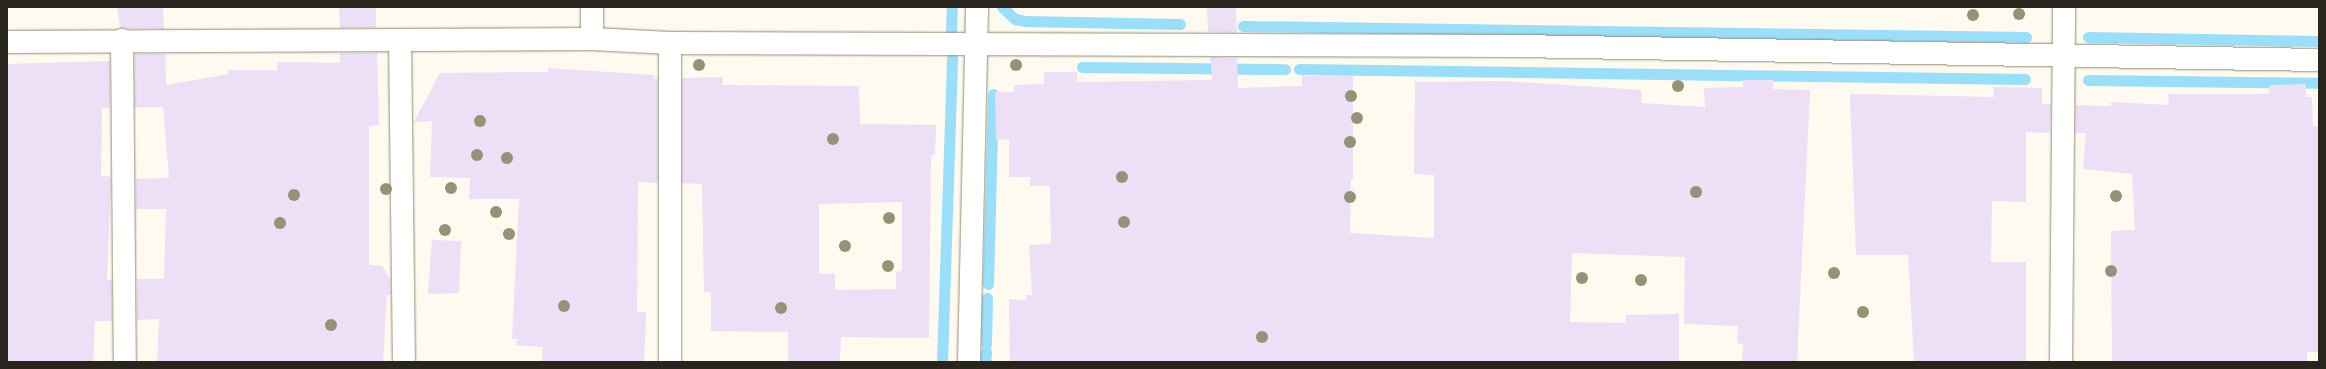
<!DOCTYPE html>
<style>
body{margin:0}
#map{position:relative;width:2326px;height:369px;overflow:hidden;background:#fefaf0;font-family:"PT Sans",sans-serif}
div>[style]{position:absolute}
.stream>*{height:11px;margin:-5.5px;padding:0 5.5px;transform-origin:5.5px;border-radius:5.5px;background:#99dff9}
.building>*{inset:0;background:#ecdff6}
.roads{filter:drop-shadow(0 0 1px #948b75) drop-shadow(0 0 1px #948b75)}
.minor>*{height:22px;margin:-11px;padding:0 11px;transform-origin:11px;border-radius:11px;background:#fff}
.major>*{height:22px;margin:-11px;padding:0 11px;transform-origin:11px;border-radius:11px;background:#fff}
.trees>*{width:12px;height:12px;margin:-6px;border-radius:50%;background:#949376}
span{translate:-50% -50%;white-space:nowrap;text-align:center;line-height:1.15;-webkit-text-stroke:3px #fff;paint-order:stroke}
.frame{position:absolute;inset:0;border:8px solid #29251c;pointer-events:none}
</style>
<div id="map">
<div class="stream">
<div style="left:1002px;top:7px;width:18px;rotate:43deg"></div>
<div style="left:1015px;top:19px;width:10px;rotate:11deg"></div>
<div style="left:1025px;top:21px;width:155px;rotate:1.1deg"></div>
<div style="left:1243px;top:26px;width:783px;rotate:0.8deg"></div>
<div style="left:951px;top:32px;width:25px;rotate:-88deg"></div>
<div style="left:2088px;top:37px;width:231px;rotate:1deg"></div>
<div style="left:1082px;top:67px;width:203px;rotate:0.6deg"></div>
<div style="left:1299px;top:69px;width:726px;rotate:0.79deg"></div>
<div style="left:2088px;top:80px;width:231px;rotate:0.7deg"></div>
<div style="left:988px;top:284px;width:190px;rotate:-88.5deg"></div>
<div style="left:986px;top:344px;width:46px;rotate:-88.8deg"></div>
<div style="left:942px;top:362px;width:304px;rotate:-88.1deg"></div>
<div style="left:985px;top:362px;width:10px;rotate:-84deg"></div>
</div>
<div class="building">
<div style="clip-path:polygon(117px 7px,163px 7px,164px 29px,120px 28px)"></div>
<div style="clip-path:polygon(339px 7px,376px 7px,376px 28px,340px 28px)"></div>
<div style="clip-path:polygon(1207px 7px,1236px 7px,1237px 33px,1208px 32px)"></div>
<div style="clip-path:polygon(340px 53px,377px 53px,379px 125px,369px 126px,369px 265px,382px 266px,390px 279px,391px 295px,387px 295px,383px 362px,157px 362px,159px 319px,137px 320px,137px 279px,164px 279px,166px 209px,136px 209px,136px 179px,169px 178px,163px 107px,135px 107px,135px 54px,165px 54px,166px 85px,229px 74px,228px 70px,277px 70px,277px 62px,340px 63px)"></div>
<div style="clip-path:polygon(1210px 57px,1237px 58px,1238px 88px,1302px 86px,1302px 76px,1353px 76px,1353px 179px,1351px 179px,1350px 233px,1434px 238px,1434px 175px,1414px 174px,1415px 82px,1503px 81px,1641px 90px,1642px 103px,1705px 107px,1704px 88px,1743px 87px,1743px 80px,1773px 80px,1773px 89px,1810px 90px,1797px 362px,1742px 362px,1743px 344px,1737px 343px,1738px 326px,1684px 324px,1685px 257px,1572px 253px,1570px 322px,1626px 323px,1626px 315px,1679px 314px,1679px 362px,1010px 362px,1009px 299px,1026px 300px,1026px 295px,1032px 295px,1029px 245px,1051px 244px,1050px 186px,1030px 186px,1030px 177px,1009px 177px,1009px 139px,996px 140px,995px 92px,1014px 92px,1014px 85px,1044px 84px,1044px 72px,1077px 72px,1077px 82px,1212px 80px)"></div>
<div style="clip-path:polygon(110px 61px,110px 108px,102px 108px,101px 176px,109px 176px,111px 179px,107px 280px,112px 280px,112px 321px,95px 321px,93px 362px,7px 362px,7px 64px)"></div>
<div style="clip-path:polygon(548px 68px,654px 75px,654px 79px,658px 79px,658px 183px,638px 182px,637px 312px,646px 312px,644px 362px,542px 362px,543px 347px,516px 345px,517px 339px,512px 339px,519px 199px,469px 199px,470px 178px,430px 177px,432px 121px,414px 122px,440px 73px,548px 72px)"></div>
<div style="clip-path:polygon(evenodd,723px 77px,722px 85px,859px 86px,860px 124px,936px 125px,935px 154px,931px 156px,929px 338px,841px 337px,840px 362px,788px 362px,788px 332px,711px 331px,711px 292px,704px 292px,702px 184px,682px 183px,682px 78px,723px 77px,902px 202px,902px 271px,896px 272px,896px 289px,835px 290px,835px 274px,819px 274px,819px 204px,902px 202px)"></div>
<div style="clip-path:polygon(2306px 84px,2306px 97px,2312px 97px,2313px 126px,2319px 126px,2319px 352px,2307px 352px,2307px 362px,2112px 362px,2111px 231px,2135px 230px,2132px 174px,2083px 169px,2086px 133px,2075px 133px,2076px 105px,2111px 106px,2111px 102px,2169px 105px,2168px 94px,2269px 94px,2269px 85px)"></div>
<div style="clip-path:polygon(1993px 87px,2042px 88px,2042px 104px,2051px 104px,2050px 133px,2026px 132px,2026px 202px,1992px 201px,1991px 262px,2026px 262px,2026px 362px,1914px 362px,1908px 255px,1856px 255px,1850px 94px,1994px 97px)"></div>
<div style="clip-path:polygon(432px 240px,461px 241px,459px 293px,428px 294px)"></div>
</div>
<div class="roads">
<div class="minor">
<div style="left:592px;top:39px;width:32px;rotate:-90deg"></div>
<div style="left:122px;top:40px;width:322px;rotate:89.5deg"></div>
<div style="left:400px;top:40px;width:322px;rotate:89.3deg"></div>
<div style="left:7px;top:42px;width:585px;rotate:-0.29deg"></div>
<div style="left:592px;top:39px;width:78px;rotate:2.9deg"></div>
<div style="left:670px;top:43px;width:847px;rotate:0.2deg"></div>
<div style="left:1517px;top:46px;width:802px;rotate:1deg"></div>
<div style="left:670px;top:362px;width:319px;rotate:-90deg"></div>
<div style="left:2061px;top:362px;width:355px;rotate:-89.5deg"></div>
</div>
<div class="major">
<div style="left:969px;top:362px;width:355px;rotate:-88.7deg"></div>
</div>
</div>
<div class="trees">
<div style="left:2019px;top:14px"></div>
<div style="left:1973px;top:15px"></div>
<div style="left:699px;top:65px"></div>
<div style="left:1016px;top:65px"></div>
<div style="left:1678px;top:86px"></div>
<div style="left:1351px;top:96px"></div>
<div style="left:1357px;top:118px"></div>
<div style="left:480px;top:121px"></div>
<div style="left:833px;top:139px"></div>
<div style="left:1350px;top:142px"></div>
<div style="left:477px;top:155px"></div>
<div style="left:507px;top:158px"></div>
<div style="left:1122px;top:177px"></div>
<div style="left:451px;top:188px"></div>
<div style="left:386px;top:189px"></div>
<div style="left:1696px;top:192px"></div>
<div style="left:294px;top:195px"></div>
<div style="left:2116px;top:196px"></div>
<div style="left:1350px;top:197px"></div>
<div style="left:496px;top:212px"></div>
<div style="left:889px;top:218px"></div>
<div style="left:1124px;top:222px"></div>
<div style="left:280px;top:223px"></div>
<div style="left:445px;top:230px"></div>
<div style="left:509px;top:234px"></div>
<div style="left:845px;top:246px"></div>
<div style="left:888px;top:266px"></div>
<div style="left:2111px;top:271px"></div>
<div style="left:1834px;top:273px"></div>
<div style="left:1582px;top:278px"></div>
<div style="left:1641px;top:280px"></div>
<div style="left:564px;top:306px"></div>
<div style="left:781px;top:308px"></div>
<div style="left:1863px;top:312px"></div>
<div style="left:331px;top:325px"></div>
<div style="left:1262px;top:337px"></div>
</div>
<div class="frame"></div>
</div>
